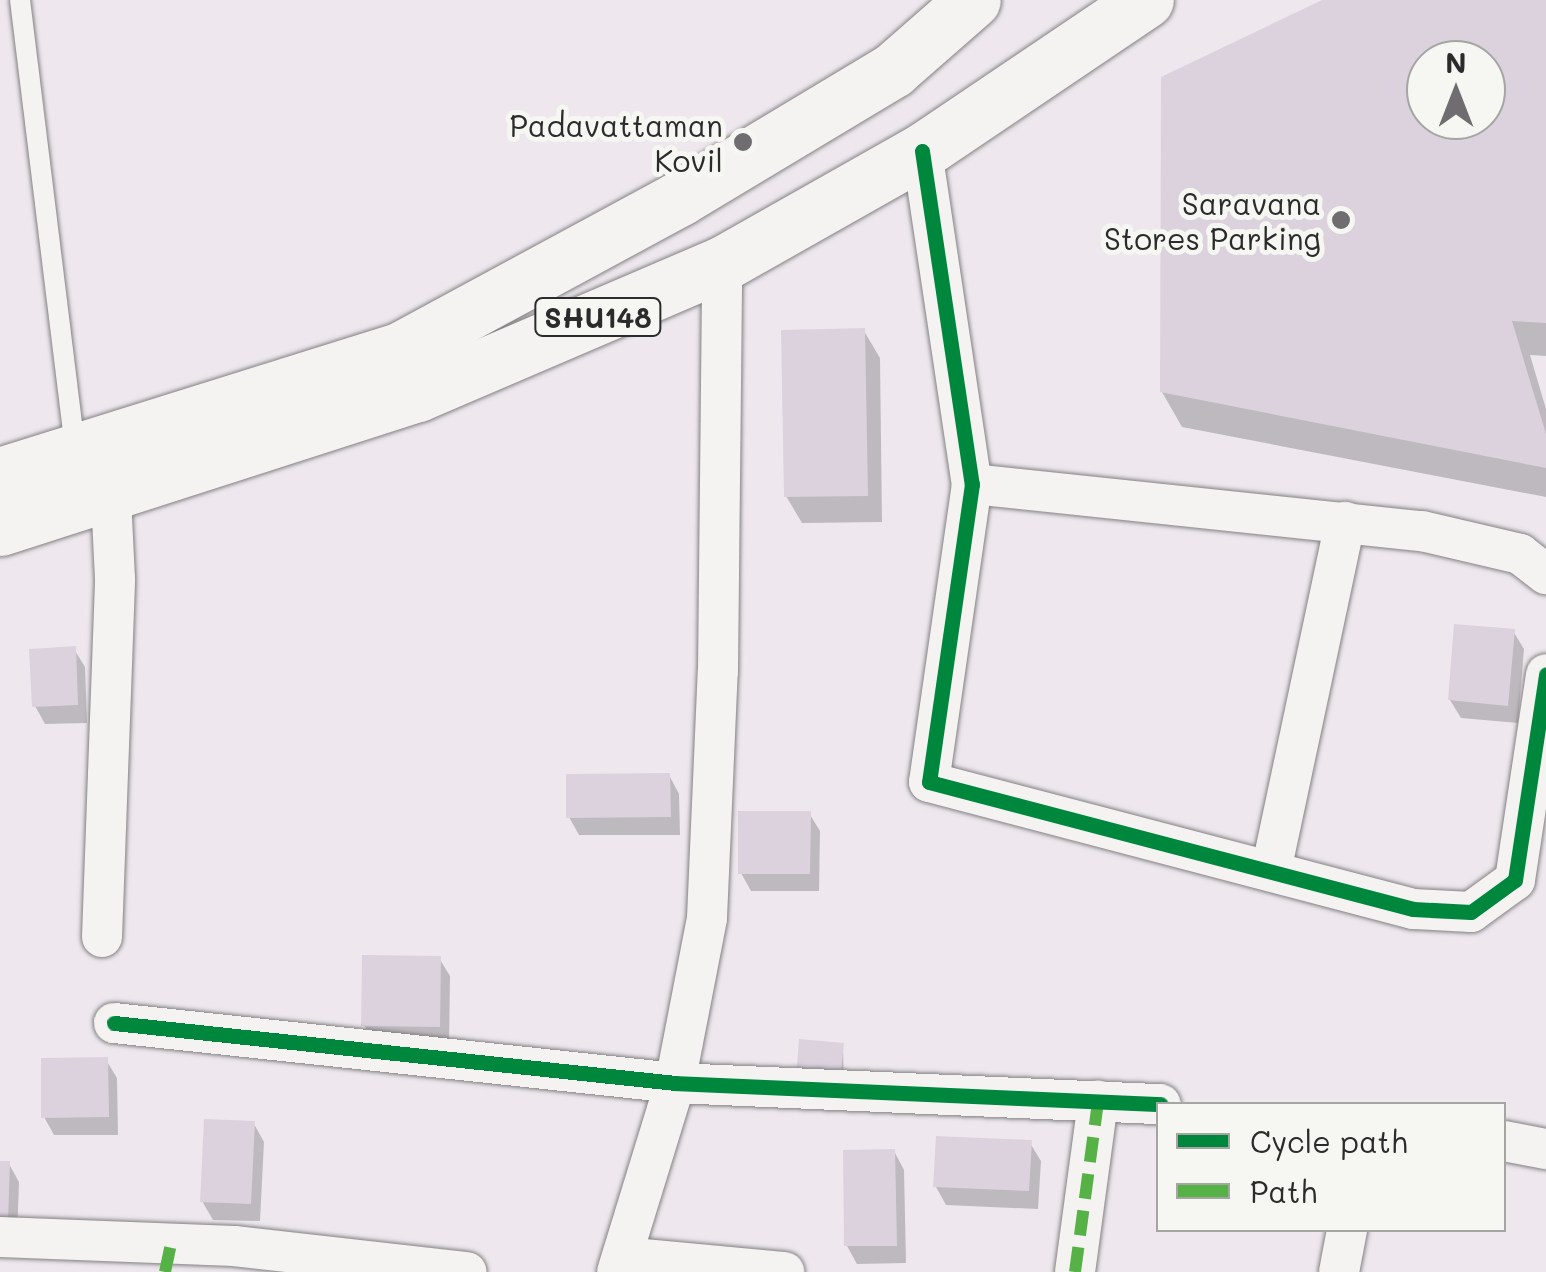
<!DOCTYPE html>
<style>
body{margin:0}
#map{position:relative;width:1546px;height:1272px;overflow:hidden;background:#eee8ee;font-family:Mali,sans-serif}
div>[style]{position:absolute}
.shadow>*{inset:0;background:#0003}
.building>*{inset:0;background:#dbd2de}
.roads{filter:drop-shadow(0 0 2px #838083) drop-shadow(0 0 2px #838083)}
.service>*{height:20px;margin:-10px;padding:0 10px;transform-origin:10px;border-radius:10px;background:#f4f3f2}
.minor>*{height:40px;margin:-20px;padding:0 20px;transform-origin:20px;border-radius:20px;background:#f4f3f2}
.primary>*{height:55px;margin:-27.5px;padding:0 27.5px;transform-origin:27.5px;border-radius:27.5px;background:#f4f3f2}
.quiet>*{height:12px;margin-top:-6px;transform-origin:0;background:repeating-linear-gradient(90deg,#56b246 0 25px,transparent 0 37px)}
.cycleway>*{height:15px;margin:-7.5px;padding:0 7.5px;transform-origin:7.5px;border-radius:7.5px;background:#00873e}
.dots>*{width:28px;height:28px;translate:-50% -50%;box-sizing:border-box;border:5px solid #f6f6f2;border-radius:50%}
span{translate:-50% -50%;white-space:nowrap;text-align:center;line-height:1.15;-webkit-text-stroke:10px #f6f6f2;paint-order:stroke}
.shield-label span{padding:2px 8px;background:#f6f6f2;border:2px solid;border-radius:8px;-webkit-text-stroke-width:0}
.shield-label{font-size:28px;color:#2b2b2b;font-weight:700}
.poi-label{font-size:30px;color:#2b2b2b}
.right{translate:-100% -50%;text-align:right}
.legend{position:absolute;left:1156px;top:1102px;width:350px;height:130px;box-sizing:border-box;background:#f6f6f2;border:2px solid #a5a5a2;margin:0;padding:12px 18px;list-style:none;font-size:30px;color:#2b2b2b}
.legend li{display:flex;align-items:center;gap:20px;height:50px}
.legend b{width:50px;border:2px solid #a5a5a2}
.north{position:absolute;left:1406px;top:40px;width:100px;height:100px;box-sizing:border-box;background:#f6f6f2;border:2px solid #a5a5a2;border-radius:50%;rotate:0deg;font-size:28px;font-weight:700;line-height:40px;text-align:center;color:#2b2b2b}
.north::after{content:'';display:block;margin:auto;width:35px;height:45px;background:#6f6d6f;clip-path:polygon(50% 0,100% 100%,50% 72%,0 100%)}
</style>
<div id="map">
<div class="shadow">
<div style="clip-path:polygon(evenodd,1328px 0,1546px 0,1546px 356px,1530px 355px,1546px 409px,1546px 497px,1182px 427px,1162px 392px,1328px 0,1426px 60px,1486px 60px,1486px 120px,1426px 120px,1426px 60px)"></div>
<div style="clip-path:polygon(864px 331px,880px 358px,882px 522px,802px 523px,786px 496px)"></div>
<div style="clip-path:polygon(1513px 631px,1524px 649px,1518px 723px,1461px 718px,1450px 700px)"></div>
<div style="clip-path:polygon(74px 649px,85px 667px,87px 723px,45px 724px,35px 706px)"></div>
<div style="clip-path:polygon(669px 775px,679px 794px,680px 835px,579px 835px,569px 817px)"></div>
<div style="clip-path:polygon(809px 813px,820px 831px,819px 891px,751px 891px,741px 873px)"></div>
<div style="clip-path:polygon(439px 958px,450px 976px,449px 1045px,374px 1043px,364px 1025px)"></div>
<div style="clip-path:polygon(801px 1042px,843px 1046px,844px 1089px)"></div>
<div style="clip-path:polygon(106px 1060px,117px 1078px,118px 1135px,54px 1135px,44px 1117px)"></div>
<div style="clip-path:polygon(254px 1124px,264px 1142px,260px 1221px,213px 1220px,202px 1201px)"></div>
<div style="clip-path:polygon(1030px 1143px,1041px 1161px,1038px 1209px,946px 1205px,936px 1187px)"></div>
<div style="clip-path:polygon(894px 1151px,904px 1170px,906px 1263px,857px 1264px,847px 1246px)"></div>
<div style="clip-path:polygon(0 1163px,9px 1164px,19px 1182px,17px 1239px,0 1238px)"></div>
</div>
<div class="building">
<div style="clip-path:polygon(evenodd,1322px 0,1546px 0,1546px 323px,1512px 321px,1546px 434px,1546px 468px,1160px 392px,1161px 77px,1322px 0,1426px 60px,1486px 60px,1486px 120px,1426px 120px,1426px 60px)"></div>
<div style="clip-path:polygon(865px 328px,868px 496px,784px 497px,781px 330px)"></div>
<div style="clip-path:polygon(1454px 624px,1515px 629px,1508px 706px,1448px 700px)"></div>
<div style="clip-path:polygon(76px 646px,78px 705px,32px 707px,29px 649px)"></div>
<div style="clip-path:polygon(670px 773px,671px 817px,566px 818px,566px 774px)"></div>
<div style="clip-path:polygon(738px 811px,811px 811px,810px 874px,738px 874px)"></div>
<div style="clip-path:polygon(362px 955px,441px 956px,440px 1027px,361px 1026px)"></div>
<div style="clip-path:polygon(799px 1039px,844px 1043px,840px 1082px,796px 1077px)"></div>
<div style="clip-path:polygon(108px 1057px,109px 1117px,41px 1118px,41px 1058px)"></div>
<div style="clip-path:polygon(204px 1119px,255px 1121px,251px 1204px,200px 1202px)"></div>
<div style="clip-path:polygon(936px 1136px,1032px 1140px,1029px 1191px,933px 1187px)"></div>
<div style="clip-path:polygon(895px 1149px,897px 1246px,844px 1246px,843px 1150px)"></div>
<div style="clip-path:polygon(0 1161px,10px 1161px,8px 1222px,0 1221px)"></div>
</div>
<div class="roads">
<div class="service">
<div style="left:20px;top:0;width:453px;rotate:83deg"></div>
</div>
<div class="minor">
<div style="left:922px;top:151px;width:337px;rotate:81.5deg"></div>
<div style="left:972px;top:484px;width:301px;rotate:98.2deg"></div>
<div style="left:929px;top:782px;width:500px;rotate:14.7deg"></div>
<div style="left:1413px;top:909px;width:58px;rotate:3deg"></div>
<div style="left:1471px;top:912px;width:54px;rotate:-36deg"></div>
<div style="left:1515px;top:880px;width:208px;rotate:-81.4deg"></div>
<div style="left:972px;top:484px;width:452px;rotate:6deg"></div>
<div style="left:1422px;top:531px;width:101px;rotate:13.2deg"></div>
<div style="left:1520px;top:554px;width:33px;rotate:38deg"></div>
<div style="left:1271px;top:871px;width:357px;rotate:-78deg"></div>
<div style="left:102px;top:937px;width:358px;rotate:-87.9deg"></div>
<div style="left:115px;top:579px;width:83px;rotate:-92.8deg"></div>
<div style="left:114px;top:1023px;width:564px;rotate:6.1deg"></div>
<div style="left:675px;top:1083px;width:486px;rotate:2.5deg"></div>
<div style="left:1504px;top:1141px;width:43px;rotate:10.8deg"></div>
<div style="left:0;top:1237px;width:234px;rotate:2.2deg"></div>
<div style="left:234px;top:1246px;width:234px;rotate:6.4deg"></div>
<div style="left:623px;top:1257px;width:162px;rotate:5.3deg"></div>
<div style="left:617px;top:1272px;width:198px;rotate:-72.9deg"></div>
<div style="left:675px;top:1083px;width:168px;rotate:-79deg"></div>
<div style="left:707px;top:918px;width:247px;rotate:-87.5deg"></div>
<div style="left:718px;top:671px;width:407px;rotate:-89.4deg"></div>
<div style="left:1075px;top:1272px;width:173px;rotate:-82.3deg"></div>
<div style="left:1339px;top:1272px;width:43px;rotate:-79.2deg"></div>
</div>
<div class="primary">
<div style="left:0;top:475px;width:420px;rotate:-17.4deg"></div>
<div style="left:401px;top:349px;width:317px;rotate:-28.4deg"></div>
<div style="left:680px;top:198px;width:249px;rotate:-31deg"></div>
<div style="left:893px;top:70px;width:106px;rotate:-41.2deg"></div>
<div style="left:0;top:528px;width:439px;rotate:-17.8deg"></div>
<div style="left:418px;top:394px;width:331px;rotate:-23.2deg"></div>
<div style="left:722px;top:264px;width:230px;rotate:-29.5deg"></div>
<div style="left:922px;top:151px;width:270px;rotate:-34deg"></div>
</div>
</div>
<div class="quiet">
<div style="left:165px;top:1272px;width:30px;rotate:-78deg"></div>
<div style="left:1075px;top:1272px;width:173px;rotate:-82.3deg"></div>
</div>
<div class="cycleway">
<div style="left:922px;top:151px;width:337px;rotate:81.5deg"></div>
<div style="left:972px;top:484px;width:301px;rotate:98.2deg"></div>
<div style="left:929px;top:782px;width:500px;rotate:14.7deg"></div>
<div style="left:1413px;top:909px;width:58px;rotate:3deg"></div>
<div style="left:1471px;top:912px;width:54px;rotate:-36deg"></div>
<div style="left:1515px;top:880px;width:208px;rotate:-81.4deg"></div>
<div style="left:114px;top:1023px;width:564px;rotate:6.1deg"></div>
<div style="left:675px;top:1083px;width:486px;rotate:2.5deg"></div>
</div>
<div class="dots">
<div style="left:743px;top:142px;background:#6f6d6f"></div>
<div style="left:1341px;top:220px;background:#6f6d6f"></div>
</div>
<div class="shield-label">
<span style="left:598px;top:317px">SHU148</span>
</div>
<div class="poi-label">
<span class="right" style="left:723px;top:142px">Padavattaman<br>Kovil</span>
<span class="right" style="left:1321px;top:220px">Saravana<br>Stores Parking</span>
</div>
<ul class="legend">
<li><b style="height:12px;background:#00873e"></b>Cycle path</li>
<li><b style="height:12px;background:#56b246"></b>Path</li>
</ul>
<div class="north">N</div>
</div>
